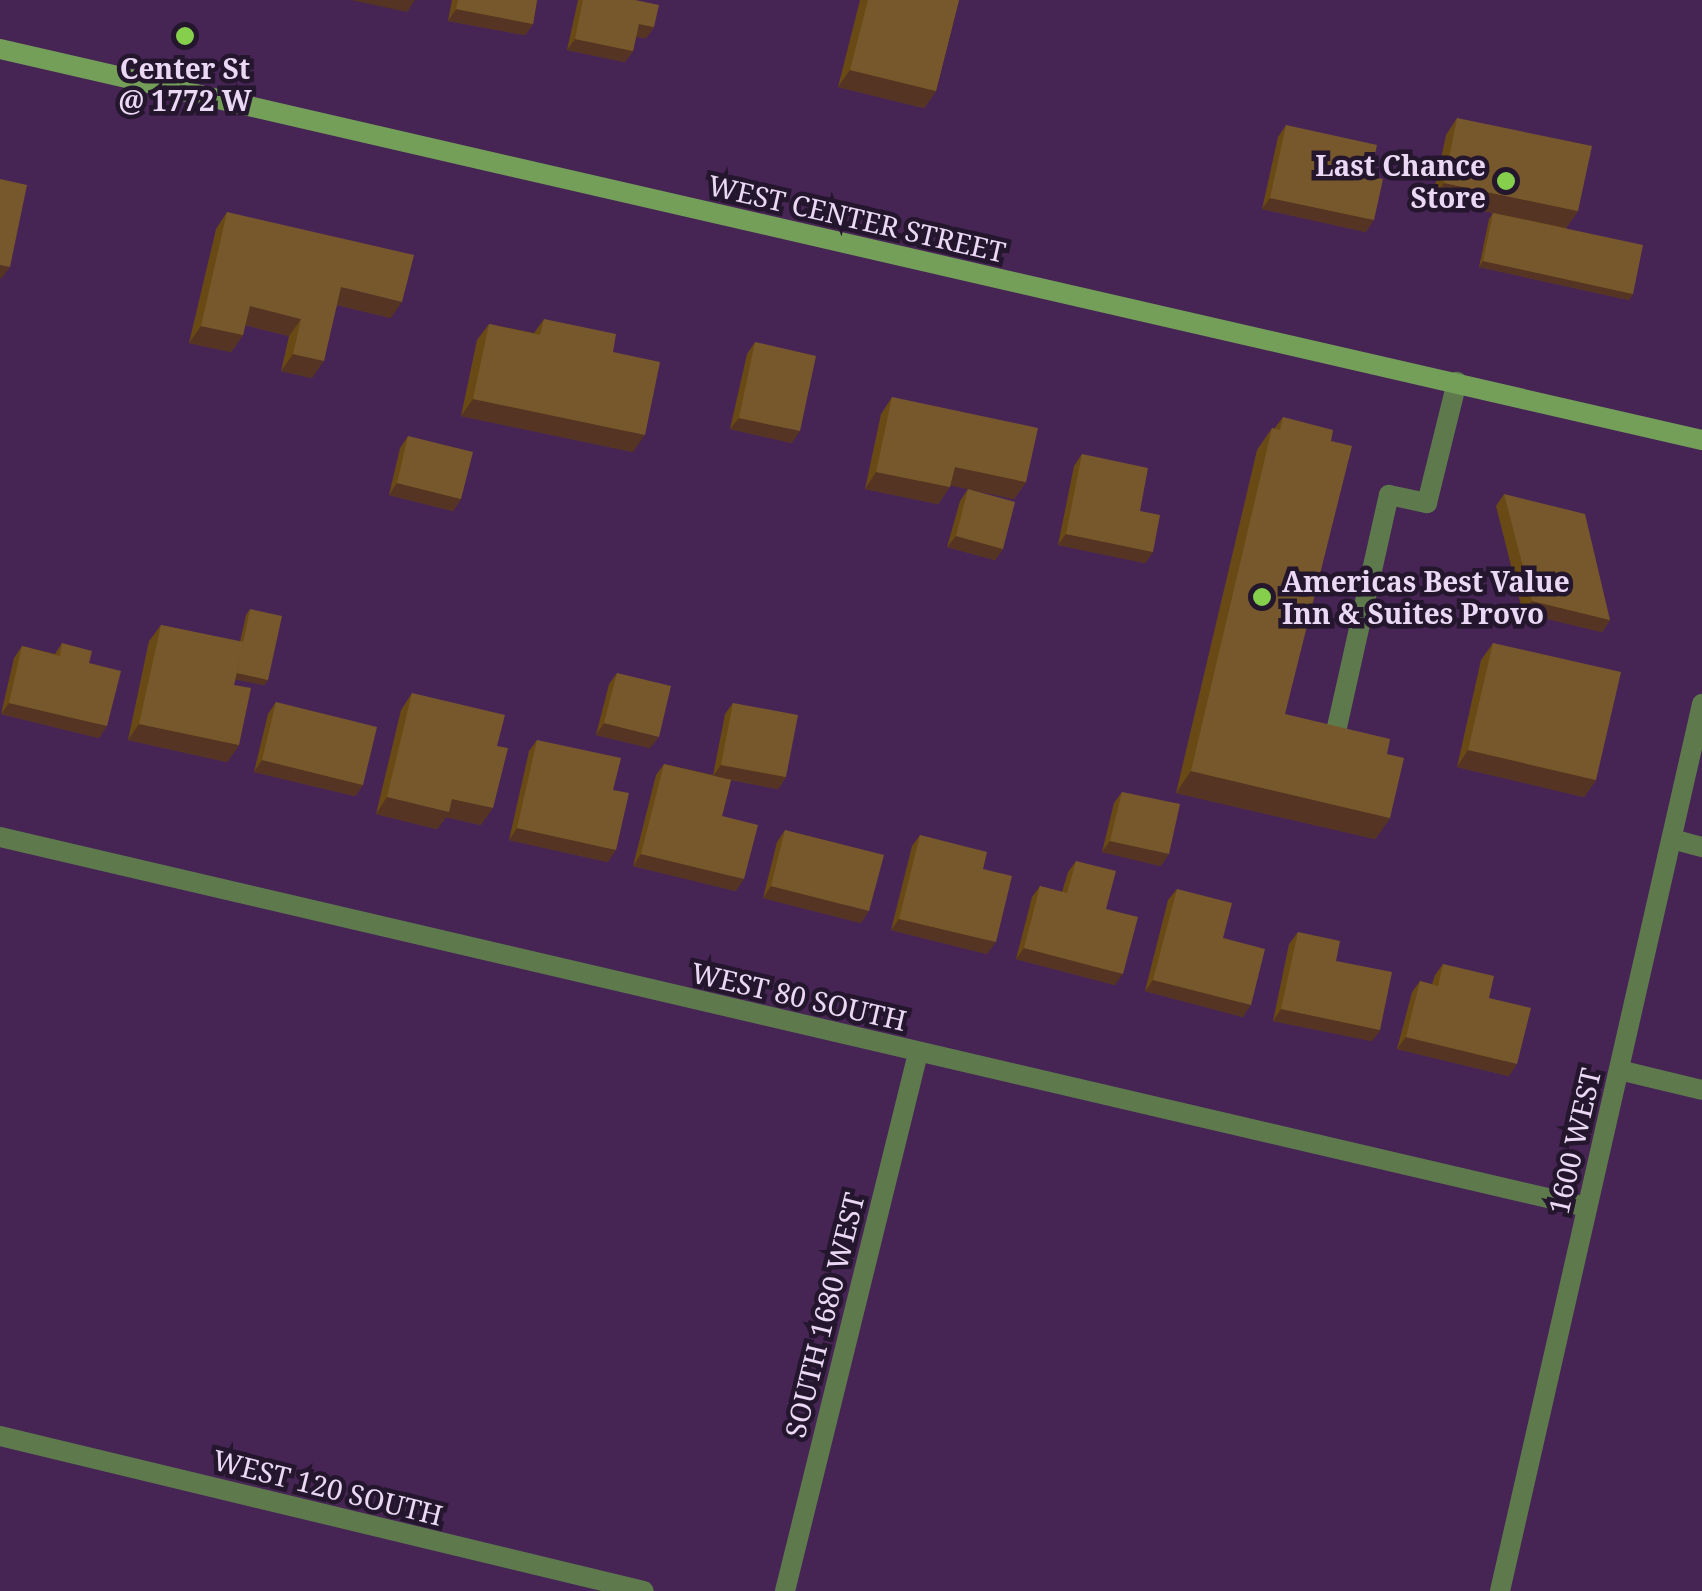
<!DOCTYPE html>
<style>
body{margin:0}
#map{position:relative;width:1702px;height:1591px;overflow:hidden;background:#462555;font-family:"Noto Serif",serif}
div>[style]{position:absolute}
.service>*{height:20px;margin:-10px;padding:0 10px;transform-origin:10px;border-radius:10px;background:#5e7a4d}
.minor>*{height:20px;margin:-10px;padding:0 10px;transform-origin:10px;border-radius:10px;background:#5e7a4d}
.tertiary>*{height:20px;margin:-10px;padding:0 10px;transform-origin:10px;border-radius:10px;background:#5e7a4d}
.secondary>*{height:20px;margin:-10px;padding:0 10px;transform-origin:10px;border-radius:10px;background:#749f58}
.wall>*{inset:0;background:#694914}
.shaded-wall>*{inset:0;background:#553424}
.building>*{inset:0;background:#77582c}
.dots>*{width:28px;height:28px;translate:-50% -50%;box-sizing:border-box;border:5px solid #24162c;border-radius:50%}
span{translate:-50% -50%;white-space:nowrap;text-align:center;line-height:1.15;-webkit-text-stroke:9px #24162c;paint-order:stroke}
.poi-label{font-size:28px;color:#ebd8f5;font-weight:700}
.right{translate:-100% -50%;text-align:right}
.left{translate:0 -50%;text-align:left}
.street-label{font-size:28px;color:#ebd8f5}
</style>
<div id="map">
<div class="service">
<div style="left:1337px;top:727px;width:238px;rotate:-77.4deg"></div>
<div style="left:1389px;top:495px;width:39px;rotate:12deg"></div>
<div style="left:1427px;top:503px;width:125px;rotate:-76.1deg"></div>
<div style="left:1672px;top:839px;width:31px;rotate:15deg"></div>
<div style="left:1619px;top:1070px;width:85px;rotate:13.5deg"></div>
</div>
<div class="minor">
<div style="left:0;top:837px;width:1629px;rotate:13.13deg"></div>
<div style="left:0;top:1436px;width:662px;rotate:13.53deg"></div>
<div style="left:785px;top:1591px;width:554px;rotate:-76.11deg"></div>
</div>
<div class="tertiary">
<div style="left:1500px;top:1591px;width:910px;rotate:-77.17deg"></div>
</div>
<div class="secondary">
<div style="left:0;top:49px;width:1746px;rotate:12.94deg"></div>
</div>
<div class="wall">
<div style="clip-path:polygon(452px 0,537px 0,533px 24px,525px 35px,448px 21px)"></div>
<div style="clip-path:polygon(578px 0,635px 0,654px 27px,646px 38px,636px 37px,633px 51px,625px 62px,567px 50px)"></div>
<div style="clip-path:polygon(860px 0,959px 0,936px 91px,924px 108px,838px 87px)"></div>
<div style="clip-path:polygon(1457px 118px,1578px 211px,1566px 228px,1633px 294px,1629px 300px,1479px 267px,1489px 219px,1493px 213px,1432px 200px,1446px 135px)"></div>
<div style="clip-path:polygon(1286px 125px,1370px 176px,1366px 232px,1262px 209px,1278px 137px)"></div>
<div style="clip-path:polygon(227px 212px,391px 318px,337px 305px,312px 378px,281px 371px,289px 336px,245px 325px,243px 335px,231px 352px,189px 343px,216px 229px)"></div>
<div style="clip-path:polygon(544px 319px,613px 352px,633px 452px,461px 416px,477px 340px,489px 324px,534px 333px)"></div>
<div style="clip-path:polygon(755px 342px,792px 443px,730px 429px,747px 354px)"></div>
<div style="clip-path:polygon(892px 397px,1026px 482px,1014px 499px,951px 485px,938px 504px,865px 489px,881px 414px)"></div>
<div style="clip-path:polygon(1283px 417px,1285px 714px,1387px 754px,1390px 818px,1375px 839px,1176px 793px,1257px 450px,1272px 428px,1274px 429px)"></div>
<div style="clip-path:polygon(408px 436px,461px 499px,453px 511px,389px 495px,400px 448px)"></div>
<div style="clip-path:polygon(1082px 454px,1153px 552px,1145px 563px,1058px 545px,1074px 466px)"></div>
<div style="clip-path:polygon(968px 489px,1003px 549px,995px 560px,947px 547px,960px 501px)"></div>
<div style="clip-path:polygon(1504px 494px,1610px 620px,1602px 632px,1523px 613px,1496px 506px)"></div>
<div style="clip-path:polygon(250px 609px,268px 680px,264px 685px,235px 679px,234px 685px,239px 745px,227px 762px,128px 740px,149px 641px,161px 625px,240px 642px,246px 615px)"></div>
<div style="clip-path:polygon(62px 643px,89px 663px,99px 738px,1px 714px,14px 658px,22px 646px,55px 654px)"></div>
<div style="clip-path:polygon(1493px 643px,1596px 780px,1584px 797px,1457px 767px,1481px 660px)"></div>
<div style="clip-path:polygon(617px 673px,650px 748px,596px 735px,609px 684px)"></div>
<div style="clip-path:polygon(412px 693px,497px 746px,481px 825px,446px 817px,437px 829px,376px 814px,401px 710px)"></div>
<div style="clip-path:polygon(276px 702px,363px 785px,355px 796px,254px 772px,268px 714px)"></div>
<div style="clip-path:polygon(733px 703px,786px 777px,778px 789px,731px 780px,722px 816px,736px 891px,633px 866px,656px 775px,664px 764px,713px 775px,725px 714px)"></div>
<div style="clip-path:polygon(537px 740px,613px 790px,608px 862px,509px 840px,529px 751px)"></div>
<div style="clip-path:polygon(1122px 792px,1161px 866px,1102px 852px,1114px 803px)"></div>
<div style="clip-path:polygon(785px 830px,861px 923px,763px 898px,777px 842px)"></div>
<div style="clip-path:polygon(920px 835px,983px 869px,987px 954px,891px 930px,912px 846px)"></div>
<div style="clip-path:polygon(1076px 861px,1106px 909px,1115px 985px,1016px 959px,1032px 897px,1040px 886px,1062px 892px,1068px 872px)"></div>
<div style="clip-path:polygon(1177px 889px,1223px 938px,1243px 1017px,1145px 991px,1168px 900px)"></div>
<div style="clip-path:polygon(1298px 932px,1336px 961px,1380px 1030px,1372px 1041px,1273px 1021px,1289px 944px)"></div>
<div style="clip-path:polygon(1443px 964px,1489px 998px,1509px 1076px,1397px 1049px,1412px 992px,1420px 981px,1432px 984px,1435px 975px)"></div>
</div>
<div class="shaded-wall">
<div style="clip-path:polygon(351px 0,415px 0,407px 12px)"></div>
<div style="clip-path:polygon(456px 9px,533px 24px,525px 35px,448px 21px)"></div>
<div style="clip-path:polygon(639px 24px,654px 27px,646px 38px,631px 36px)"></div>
<div style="clip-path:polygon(575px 39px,633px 51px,625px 62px,567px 50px)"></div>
<div style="clip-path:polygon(850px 70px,936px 91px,924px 108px,838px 87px)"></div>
<div style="clip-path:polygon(1444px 183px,1578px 211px,1566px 228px,1432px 200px)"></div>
<div style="clip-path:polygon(1270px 198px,1374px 220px,1366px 232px,1262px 209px)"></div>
<div style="clip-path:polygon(1483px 261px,1633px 294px,1629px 300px,1479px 267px)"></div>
<div style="clip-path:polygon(0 265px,10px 267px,2px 278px,0 278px)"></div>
<div style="clip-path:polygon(341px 287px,402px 302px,391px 318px,329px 303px)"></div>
<div style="clip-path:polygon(250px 306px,301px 319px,289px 336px,238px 323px)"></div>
<div style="clip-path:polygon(201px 326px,243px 335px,231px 352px,189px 343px)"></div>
<div style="clip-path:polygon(293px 354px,324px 361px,312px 378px,281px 371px)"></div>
<div style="clip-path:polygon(473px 399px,645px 435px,633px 452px,461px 416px)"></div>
<div style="clip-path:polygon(739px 418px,800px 431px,792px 443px,730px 429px)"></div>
<div style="clip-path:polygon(955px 467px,1026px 482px,1014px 499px,943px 484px)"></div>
<div style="clip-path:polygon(876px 472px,950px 487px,938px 504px,865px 489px)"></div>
<div style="clip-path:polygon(397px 483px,461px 499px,453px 511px,389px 495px)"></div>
<div style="clip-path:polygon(1066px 534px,1153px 552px,1145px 563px,1058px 545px)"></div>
<div style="clip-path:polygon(956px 536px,1003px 549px,995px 560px,947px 547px)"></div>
<div style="clip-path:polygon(1532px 601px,1610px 620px,1602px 632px,1523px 613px)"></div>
<div style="clip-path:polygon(237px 673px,268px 680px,264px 685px,233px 679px)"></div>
<div style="clip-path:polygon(9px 703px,107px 726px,99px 738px,1px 714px)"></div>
<div style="clip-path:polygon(604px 723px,659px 737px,650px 748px,596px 735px)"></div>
<div style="clip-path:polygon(139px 724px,239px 745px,227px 762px,128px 740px)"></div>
<div style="clip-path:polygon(1468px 750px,1596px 780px,1584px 797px,1457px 767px)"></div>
<div style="clip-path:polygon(262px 760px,363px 785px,355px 796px,254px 772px)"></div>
<div style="clip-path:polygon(721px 765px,786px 777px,778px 789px,713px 776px)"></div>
<div style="clip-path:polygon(1191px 771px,1390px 818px,1375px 839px,1176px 793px)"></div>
<div style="clip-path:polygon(387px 797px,452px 799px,493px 808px,481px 825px,446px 817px,437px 829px,376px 814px)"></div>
<div style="clip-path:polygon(517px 828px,616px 850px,608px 862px,509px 840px)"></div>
<div style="clip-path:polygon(1110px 841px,1169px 854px,1161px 866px,1102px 852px)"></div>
<div style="clip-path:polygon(641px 854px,744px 879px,736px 891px,633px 866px)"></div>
<div style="clip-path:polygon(771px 886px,869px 911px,861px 923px,763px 898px)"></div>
<div style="clip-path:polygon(899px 919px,996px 942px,987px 954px,891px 930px)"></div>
<div style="clip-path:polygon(1024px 948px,1123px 974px,1115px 985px,1016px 959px)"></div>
<div style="clip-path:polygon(1153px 980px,1251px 1005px,1243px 1017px,1145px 991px)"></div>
<div style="clip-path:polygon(1281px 1009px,1380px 1030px,1372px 1041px,1273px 1021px)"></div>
<div style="clip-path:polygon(1406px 1037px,1517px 1064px,1509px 1076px,1397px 1049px)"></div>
</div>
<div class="building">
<div style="clip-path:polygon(458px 0,537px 0,533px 24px,456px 9px)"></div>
<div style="clip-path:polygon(583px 0,635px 0,659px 5px,654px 27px,639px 24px,633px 51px,575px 39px)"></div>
<div style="clip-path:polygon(868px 0,959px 0,936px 91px,850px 70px)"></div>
<div style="clip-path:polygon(1457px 118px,1592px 146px,1578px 211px,1444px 183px)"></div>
<div style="clip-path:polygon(1286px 125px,1377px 145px,1370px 176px,1383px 179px,1374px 220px,1270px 198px)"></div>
<div style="clip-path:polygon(0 179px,27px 185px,10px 267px,0 265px)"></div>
<div style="clip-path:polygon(227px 212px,414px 255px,402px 302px,341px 287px,324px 361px,293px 354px,301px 319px,250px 306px,243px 335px,201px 326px)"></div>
<div style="clip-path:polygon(1493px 213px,1643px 245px,1633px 294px,1483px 261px)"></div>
<div style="clip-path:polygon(544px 319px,616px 334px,613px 352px,660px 362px,645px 435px,473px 399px,489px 324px,540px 335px)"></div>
<div style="clip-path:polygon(755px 342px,816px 356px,800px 431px,739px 418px)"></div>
<div style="clip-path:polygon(892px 397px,1038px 428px,1026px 482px,955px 467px,950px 487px,876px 472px)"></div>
<div style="clip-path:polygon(1283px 417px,1333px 430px,1331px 441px,1352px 446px,1285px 714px,1390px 739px,1387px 754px,1404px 758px,1390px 818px,1191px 771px,1272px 428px,1280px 430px)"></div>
<div style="clip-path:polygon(408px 436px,473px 452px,461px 499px,397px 483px)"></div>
<div style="clip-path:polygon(1082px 454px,1148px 468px,1140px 511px,1160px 515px,1153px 552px,1066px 534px)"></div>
<div style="clip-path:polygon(968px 489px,1015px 502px,1003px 549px,956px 536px)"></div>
<div style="clip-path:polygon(1504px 494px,1585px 514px,1610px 620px,1532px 601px)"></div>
<div style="clip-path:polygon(250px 609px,282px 616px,268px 680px,237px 673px)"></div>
<div style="clip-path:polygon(161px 625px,244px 642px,234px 685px,251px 688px,239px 745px,139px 724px)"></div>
<div style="clip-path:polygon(62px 643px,92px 651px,89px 663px,121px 671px,107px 726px,9px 703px,22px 646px,60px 656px)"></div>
<div style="clip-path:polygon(1493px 643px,1621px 672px,1596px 780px,1468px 750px)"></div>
<div style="clip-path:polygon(617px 673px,671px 686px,659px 737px,604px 723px)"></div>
<div style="clip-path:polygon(412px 693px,505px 715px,497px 746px,508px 748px,493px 808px,452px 799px,449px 812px,387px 797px)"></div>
<div style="clip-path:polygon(276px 702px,377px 727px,363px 785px,262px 760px)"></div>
<div style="clip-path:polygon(733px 703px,798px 715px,786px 777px,721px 765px)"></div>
<div style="clip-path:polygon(537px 740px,621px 758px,613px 790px,629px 793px,616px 850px,517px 828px)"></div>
<div style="clip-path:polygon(664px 764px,731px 780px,722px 816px,758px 825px,744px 879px,641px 854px)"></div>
<div style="clip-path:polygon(1122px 792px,1180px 804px,1169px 854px,1110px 841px)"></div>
<div style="clip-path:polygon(785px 830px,884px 855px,869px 911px,771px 886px)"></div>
<div style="clip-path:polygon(920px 835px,987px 852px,983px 869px,1012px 876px,996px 942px,899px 919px)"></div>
<div style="clip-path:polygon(1076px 861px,1116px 871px,1106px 909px,1138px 917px,1123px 974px,1024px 948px,1040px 886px,1067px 893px)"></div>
<div style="clip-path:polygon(1177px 889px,1232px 903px,1223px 938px,1265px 949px,1251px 1005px,1153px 980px)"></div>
<div style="clip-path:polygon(1298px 932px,1340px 941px,1336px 961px,1392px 972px,1380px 1030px,1281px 1009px)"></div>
<div style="clip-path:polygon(1443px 964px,1494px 976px,1489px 998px,1531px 1008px,1517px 1064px,1406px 1037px,1420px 981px,1438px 986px)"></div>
</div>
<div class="dots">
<div style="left:185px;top:36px;background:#85cf4c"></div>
<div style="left:1506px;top:181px;background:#85cf4c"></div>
<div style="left:1262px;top:597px;background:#85cf4c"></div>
</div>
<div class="poi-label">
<span style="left:185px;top:84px">Center St<br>@ 1772 W</span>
<span class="right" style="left:1486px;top:181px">Last Chance<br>Store</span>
<span class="left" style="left:1282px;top:597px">Americas Best Value<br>Inn &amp; Suites Provo</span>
</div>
<div class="street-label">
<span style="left:857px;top:218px;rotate:13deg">WEST CENTER STREET</span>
<span style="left:799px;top:996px;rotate:13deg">WEST 80 SOUTH</span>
<span style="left:1574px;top:1141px;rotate:-77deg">1600 WEST</span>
<span style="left:824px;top:1315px;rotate:-76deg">SOUTH 1680 WEST</span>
<span style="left:328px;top:1487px;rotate:14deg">WEST 120 SOUTH</span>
</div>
</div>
